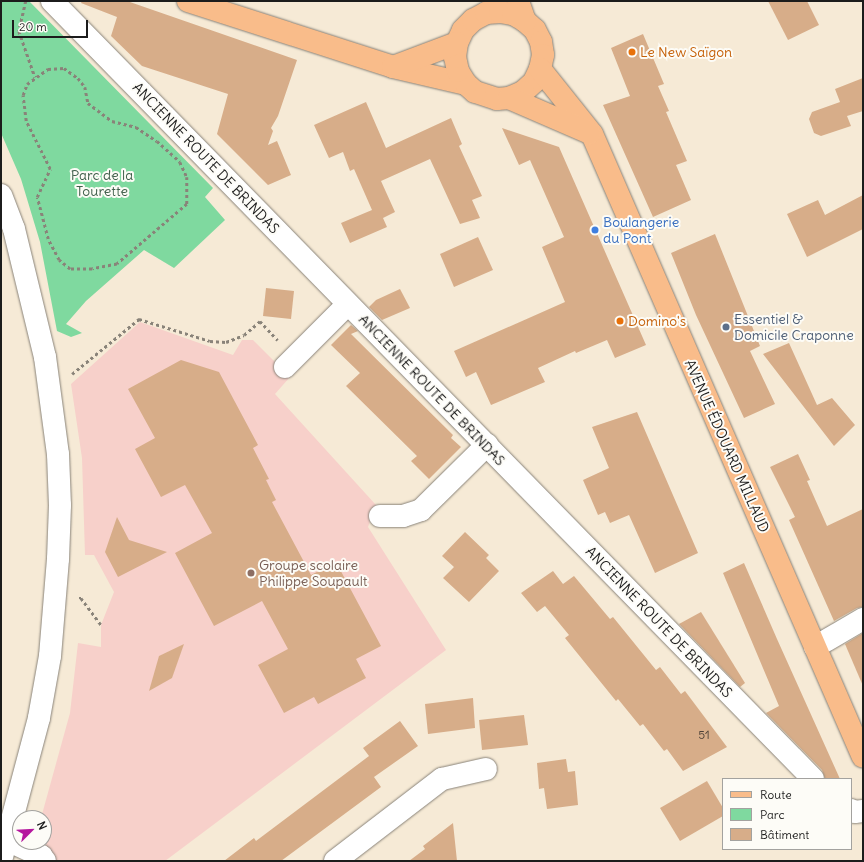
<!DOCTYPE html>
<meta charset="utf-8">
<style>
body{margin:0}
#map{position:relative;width:864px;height:862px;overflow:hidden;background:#f6ead6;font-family:Delius,sans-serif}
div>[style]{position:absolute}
.built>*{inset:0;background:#f7d0ca}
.green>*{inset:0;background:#7fd99f}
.building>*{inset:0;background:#d7ad89}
.path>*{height:2.5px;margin-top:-1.25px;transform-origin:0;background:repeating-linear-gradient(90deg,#898379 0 3px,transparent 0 6px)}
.roads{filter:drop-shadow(0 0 1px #898379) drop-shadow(0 0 1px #898379)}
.minor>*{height:22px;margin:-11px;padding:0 11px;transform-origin:11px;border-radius:11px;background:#fff}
.major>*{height:22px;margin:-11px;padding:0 11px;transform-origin:11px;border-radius:11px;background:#f9bc8a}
.dots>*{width:11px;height:11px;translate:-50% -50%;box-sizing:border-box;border:2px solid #fdfcf7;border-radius:50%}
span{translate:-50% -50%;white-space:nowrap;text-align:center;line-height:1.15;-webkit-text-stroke:4px #fdfcf7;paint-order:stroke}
.number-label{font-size:12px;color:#4b4037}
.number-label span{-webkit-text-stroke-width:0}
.food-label{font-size:14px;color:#c56008}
.left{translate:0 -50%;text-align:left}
.street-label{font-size:14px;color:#1c1c1c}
.park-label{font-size:14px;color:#3f5e4a}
.shop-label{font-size:14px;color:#366cbe}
.service-label{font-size:14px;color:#4e5e75}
.education-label{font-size:14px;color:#785e54}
.frame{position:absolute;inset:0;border:2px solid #1c1c1c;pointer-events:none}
.legend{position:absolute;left:722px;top:778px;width:130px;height:72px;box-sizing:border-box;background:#fdfcf7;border:1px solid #a3a29f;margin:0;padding:5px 7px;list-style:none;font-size:12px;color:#1c1c1c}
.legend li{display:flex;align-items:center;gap:8px;height:20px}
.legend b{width:20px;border:1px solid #a3a29f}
.north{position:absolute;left:12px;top:810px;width:40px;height:40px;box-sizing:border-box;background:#fdfcf7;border:1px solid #a3a29f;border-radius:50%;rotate:66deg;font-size:11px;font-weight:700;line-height:16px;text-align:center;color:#1c1c1c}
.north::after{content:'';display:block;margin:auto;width:14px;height:18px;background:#b5179e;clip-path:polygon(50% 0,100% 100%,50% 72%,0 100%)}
.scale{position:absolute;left:12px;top:20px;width:76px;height:18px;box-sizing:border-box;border:2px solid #1c1c1c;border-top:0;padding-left:5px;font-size:12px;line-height:14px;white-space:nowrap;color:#1c1c1c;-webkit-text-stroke:3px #fdfcf7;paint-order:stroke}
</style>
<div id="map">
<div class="built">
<div style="clip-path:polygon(140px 322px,233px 355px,242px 340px,253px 340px,290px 377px,275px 394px,376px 505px,368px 527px,446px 650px,165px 861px,56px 861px,44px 842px,44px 818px,41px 818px,70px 713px,78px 643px,101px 647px,101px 625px,114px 592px,94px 555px,85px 555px,82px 458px,71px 384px)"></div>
</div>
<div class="green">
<div style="clip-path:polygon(1px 1px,29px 1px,213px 188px,205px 197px,225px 220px,174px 268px,144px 250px,86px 301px,66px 324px,82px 333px,71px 337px,57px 331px,40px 242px,21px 179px,1px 133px)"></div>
</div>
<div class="building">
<div style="clip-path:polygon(82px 1px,127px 1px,297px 60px,278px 116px,271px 128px,273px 131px,268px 145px,277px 141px,291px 175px,268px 185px,217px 134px,228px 94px,142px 66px,111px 36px,117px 17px,81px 3px)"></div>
<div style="clip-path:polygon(768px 1px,807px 1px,819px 25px,788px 40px)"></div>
<div style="clip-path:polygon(643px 34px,664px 84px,658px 86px,669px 111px,666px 112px,687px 161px,676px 165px,691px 200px,653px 217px,603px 105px,630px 96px,611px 48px)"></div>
<div style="clip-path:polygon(863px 78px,863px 111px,847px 116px,851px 126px,821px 136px,814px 133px,809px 119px,812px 112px,840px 102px,835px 89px)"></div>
<div style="clip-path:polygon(366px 102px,386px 148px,451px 118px,462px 144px,459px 146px,482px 196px,472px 200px,480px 218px,460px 224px,430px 159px,381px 181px,395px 212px,383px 218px,387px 227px,350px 243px,341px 223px,372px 210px,354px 169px,350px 171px,343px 152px,329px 158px,314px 125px)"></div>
<div style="clip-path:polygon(502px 128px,559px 147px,646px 345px,615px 358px,607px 340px,576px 353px,575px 351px,538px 368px,545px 382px,491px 405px,476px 372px,466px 377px,454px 351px,565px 302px,542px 247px,564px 237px,530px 160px,519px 165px)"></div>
<div style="clip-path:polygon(863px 195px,863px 229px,807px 257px,787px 214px,818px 200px,825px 215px)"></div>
<div style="clip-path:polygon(715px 234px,760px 346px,750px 351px,775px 404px,744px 418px,696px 315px,671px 253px)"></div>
<div style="clip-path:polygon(478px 237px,493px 270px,454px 287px,440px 254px)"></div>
<div style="clip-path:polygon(266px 288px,294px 291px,291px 319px,263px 316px)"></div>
<div style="clip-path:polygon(400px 289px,410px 308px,382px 320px,369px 307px,376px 300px)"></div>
<div style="clip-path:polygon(351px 325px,358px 331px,351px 334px,453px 435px,451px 438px,461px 447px,429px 479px,411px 461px,417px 456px,346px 386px,360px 373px,331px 345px)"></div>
<div style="clip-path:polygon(789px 343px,817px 405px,832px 398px,855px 425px,834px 446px,763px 354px)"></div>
<div style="clip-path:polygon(181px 360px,219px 372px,258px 445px,253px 448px,269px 479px,266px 480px,276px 500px,272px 502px,311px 575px,336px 562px,381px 646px,356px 659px,366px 678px,318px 704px,314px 697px,284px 713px,258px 665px,288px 649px,262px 601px,214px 626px,175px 553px,212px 533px,185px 485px,161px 497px,135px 449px,155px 438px,128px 389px)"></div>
<div style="clip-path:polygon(637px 412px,698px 553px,655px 573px,629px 515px,610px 523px,605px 512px,598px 515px,583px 480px,609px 468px,592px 427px)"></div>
<div style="clip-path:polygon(798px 454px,810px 480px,807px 481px,827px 526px,863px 509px,863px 607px,857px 608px,834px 621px,789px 520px,795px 517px,770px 467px)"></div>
<div style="clip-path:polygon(117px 517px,129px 540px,167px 552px,118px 577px,105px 552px)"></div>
<div style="clip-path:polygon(465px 532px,489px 555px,486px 558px,499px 571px,469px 602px,443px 578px,454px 567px,442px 556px)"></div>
<div style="clip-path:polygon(744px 563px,777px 639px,840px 779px,825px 779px,822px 770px,766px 713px,779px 706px,723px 573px)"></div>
<div style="clip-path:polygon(553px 571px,563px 584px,574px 576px,610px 619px,613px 617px,656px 670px,660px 667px,681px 694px,685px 691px,727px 747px,683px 771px,667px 749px,664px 751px,643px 724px,640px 726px,618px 699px,616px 701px,565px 638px,569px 635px,545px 606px,537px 612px,521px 593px)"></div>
<div style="clip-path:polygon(701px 612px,745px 683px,740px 687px,679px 624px)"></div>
<div style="clip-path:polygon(863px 633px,863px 686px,845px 644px)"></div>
<div style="clip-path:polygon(184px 644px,172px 678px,149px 691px,159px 656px)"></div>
<div style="clip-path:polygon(473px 698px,475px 728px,428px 734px,425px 704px)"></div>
<div style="clip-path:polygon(524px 715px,528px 745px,482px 750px,479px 720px)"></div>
<div style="clip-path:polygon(400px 721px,418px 746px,374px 777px,381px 787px,281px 861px,224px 861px,254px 838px,256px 841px,369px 756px,363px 748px)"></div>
<div style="clip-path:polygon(566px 759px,568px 772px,575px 771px,578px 805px,547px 809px,544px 788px,539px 789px,537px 763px)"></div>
<div style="clip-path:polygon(707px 781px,723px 808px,723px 816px,680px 841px,660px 808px)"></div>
<div style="clip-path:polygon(453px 823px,457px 861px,409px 861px,425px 849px,423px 846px)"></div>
</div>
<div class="path">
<div style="left:26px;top:1px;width:31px;rotate:103deg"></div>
<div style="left:19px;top:31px;width:49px;rotate:70.8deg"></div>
<div style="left:64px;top:68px;width:17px;rotate:36deg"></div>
<div style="left:78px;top:78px;width:11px;rotate:52deg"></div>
<div style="left:85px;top:87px;width:16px;rotate:79deg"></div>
<div style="left:88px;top:103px;width:30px;rotate:37deg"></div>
<div style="left:112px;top:121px;width:25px;rotate:14deg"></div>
<div style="left:136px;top:127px;width:25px;rotate:34deg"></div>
<div style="left:157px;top:141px;width:31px;rotate:42deg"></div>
<div style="left:180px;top:162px;width:17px;rotate:65deg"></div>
<div style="left:187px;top:177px;width:27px;rotate:90deg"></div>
<div style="left:187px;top:204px;width:92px;rotate:139.4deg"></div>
<div style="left:117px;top:264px;width:25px;rotate:169deg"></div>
<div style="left:92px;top:269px;width:22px;rotate:180deg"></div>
<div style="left:70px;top:269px;width:14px;rotate:-141deg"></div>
<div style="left:59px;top:260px;width:24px;rotate:-118deg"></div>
<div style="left:48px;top:239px;width:43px;rotate:-104.7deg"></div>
<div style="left:37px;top:197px;width:31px;rotate:-65deg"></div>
<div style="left:50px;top:169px;width:54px;rotate:-116.6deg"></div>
<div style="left:26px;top:121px;width:26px;rotate:-97deg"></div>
<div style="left:23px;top:95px;width:12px;rotate:-70deg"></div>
<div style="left:27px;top:84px;width:26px;rotate:-36deg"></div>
<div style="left:48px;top:69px;width:16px;rotate:-4deg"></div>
<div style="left:72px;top:374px;width:87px;rotate:-39.4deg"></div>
<div style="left:139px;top:319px;width:74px;rotate:17.2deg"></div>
<div style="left:210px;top:341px;width:16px;rotate:4deg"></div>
<div style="left:226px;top:342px;width:19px;rotate:-21deg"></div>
<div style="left:244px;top:335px;width:21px;rotate:-41deg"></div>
<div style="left:260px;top:321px;width:26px;rotate:47deg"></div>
<div style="left:79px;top:598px;width:2px"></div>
<div style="left:81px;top:598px;width:34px;rotate:53deg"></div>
</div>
<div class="roads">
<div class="minor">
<div style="left:52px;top:1px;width:1088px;rotate:45.63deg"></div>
<div style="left:1px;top:195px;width:36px;rotate:69deg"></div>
<div style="left:14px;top:229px;width:132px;rotate:76.4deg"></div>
<div style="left:45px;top:357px;width:98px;rotate:82.4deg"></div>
<div style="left:58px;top:454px;width:51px;rotate:87.8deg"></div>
<div style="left:60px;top:505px;width:54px;rotate:92.1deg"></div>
<div style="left:58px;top:559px;width:97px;rotate:94.7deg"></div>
<div style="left:50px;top:656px;width:63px;rotate:100.1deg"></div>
<div style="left:39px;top:718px;width:148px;rotate:104.9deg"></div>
<div style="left:285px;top:367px;width:89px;rotate:-45deg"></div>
<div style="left:380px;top:516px;width:23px"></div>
<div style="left:403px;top:516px;width:19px;rotate:-18deg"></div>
<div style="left:421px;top:510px;width:93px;rotate:-44.6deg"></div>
<div style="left:815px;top:647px;width:56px;rotate:-30.3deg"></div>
<div style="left:851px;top:810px;width:4px;rotate:27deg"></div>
<div style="left:855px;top:812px;width:8px;rotate:-7deg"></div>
<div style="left:7px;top:840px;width:38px;rotate:25deg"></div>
<div style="left:41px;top:856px;width:6px;rotate:51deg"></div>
<div style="left:335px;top:861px;width:135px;rotate:-37.5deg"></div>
<div style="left:442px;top:779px;width:45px;rotate:-12.8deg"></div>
</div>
<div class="major">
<div style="left:188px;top:1px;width:215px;rotate:17.8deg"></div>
<div style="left:393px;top:67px;width:75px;rotate:13.1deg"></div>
<div style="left:518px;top:1px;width:21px;rotate:71deg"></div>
<div style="left:525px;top:21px;width:13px;rotate:42deg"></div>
<div style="left:535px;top:30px;width:13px;rotate:63deg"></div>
<div style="left:541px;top:42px;width:13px;rotate:81deg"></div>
<div style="left:543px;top:55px;width:14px;rotate:102deg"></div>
<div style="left:540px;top:69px;width:14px;rotate:115deg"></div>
<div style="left:534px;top:82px;width:15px;rotate:138deg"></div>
<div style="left:523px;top:92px;width:15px;rotate:157deg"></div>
<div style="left:509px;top:98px;width:12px;rotate:175deg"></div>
<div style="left:497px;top:99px;width:23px;rotate:-162deg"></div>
<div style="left:475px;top:92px;width:12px;rotate:-138deg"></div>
<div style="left:466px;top:84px;width:15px;rotate:-122deg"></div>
<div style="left:458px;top:71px;width:14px;rotate:-102deg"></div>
<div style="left:455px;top:57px;width:14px;rotate:-82deg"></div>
<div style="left:457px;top:43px;width:14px;rotate:-65deg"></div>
<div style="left:463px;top:30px;width:14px;rotate:-45deg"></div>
<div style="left:473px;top:20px;width:15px;rotate:-28deg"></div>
<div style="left:486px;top:13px;width:14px;rotate:-4deg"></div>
<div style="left:500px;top:12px;width:13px;rotate:9deg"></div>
<div style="left:513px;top:14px;width:14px;rotate:30deg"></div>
<div style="left:393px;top:67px;width:68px;rotate:-20.6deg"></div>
<div style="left:540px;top:69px;width:83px;rotate:51.3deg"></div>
<div style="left:592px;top:134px;width:679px;rotate:66.49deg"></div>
<div style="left:509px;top:98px;width:88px;rotate:23.4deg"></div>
</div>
</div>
<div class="dots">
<div style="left:632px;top:52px;background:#e8710a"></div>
<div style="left:595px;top:230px;background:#3f7fe0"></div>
<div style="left:620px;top:321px;background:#e8710a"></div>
<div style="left:726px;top:327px;background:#5c6f8a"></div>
<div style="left:251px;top:573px;background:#8d6e63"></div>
</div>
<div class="number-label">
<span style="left:704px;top:735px">51</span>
</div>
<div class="food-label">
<span class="left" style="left:640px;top:52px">Le New Saïgon</span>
<span class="left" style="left:628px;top:321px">Domino's</span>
</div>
<div class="street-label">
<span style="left:206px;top:158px;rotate:46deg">ANCIENNE ROUTE DE BRINDAS</span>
<span style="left:432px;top:390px;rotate:46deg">ANCIENNE ROUTE DE BRINDAS</span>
<span style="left:727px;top:446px;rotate:66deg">AVENUE ÉDOUARD MILLAUD</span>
<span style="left:659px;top:622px;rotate:46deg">ANCIENNE ROUTE DE BRINDAS</span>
</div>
<div class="park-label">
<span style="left:102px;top:183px">Parc de la<br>Tourette</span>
</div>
<div class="shop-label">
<span class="left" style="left:603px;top:230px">Boulangerie<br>du Pont</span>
</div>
<div class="service-label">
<span class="left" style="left:734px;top:327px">Essentiel &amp;<br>Domicile Craponne</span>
</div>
<div class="education-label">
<span class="left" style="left:259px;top:573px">Groupe scolaire<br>Philippe Soupault</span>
</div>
<div class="frame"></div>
<ul class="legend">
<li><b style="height:5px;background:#f9bc8a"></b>Route</li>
<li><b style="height:11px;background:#7fd99f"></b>Parc</li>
<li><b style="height:11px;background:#d7ad89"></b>Bâtiment</li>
</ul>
<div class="north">N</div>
<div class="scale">20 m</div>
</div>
